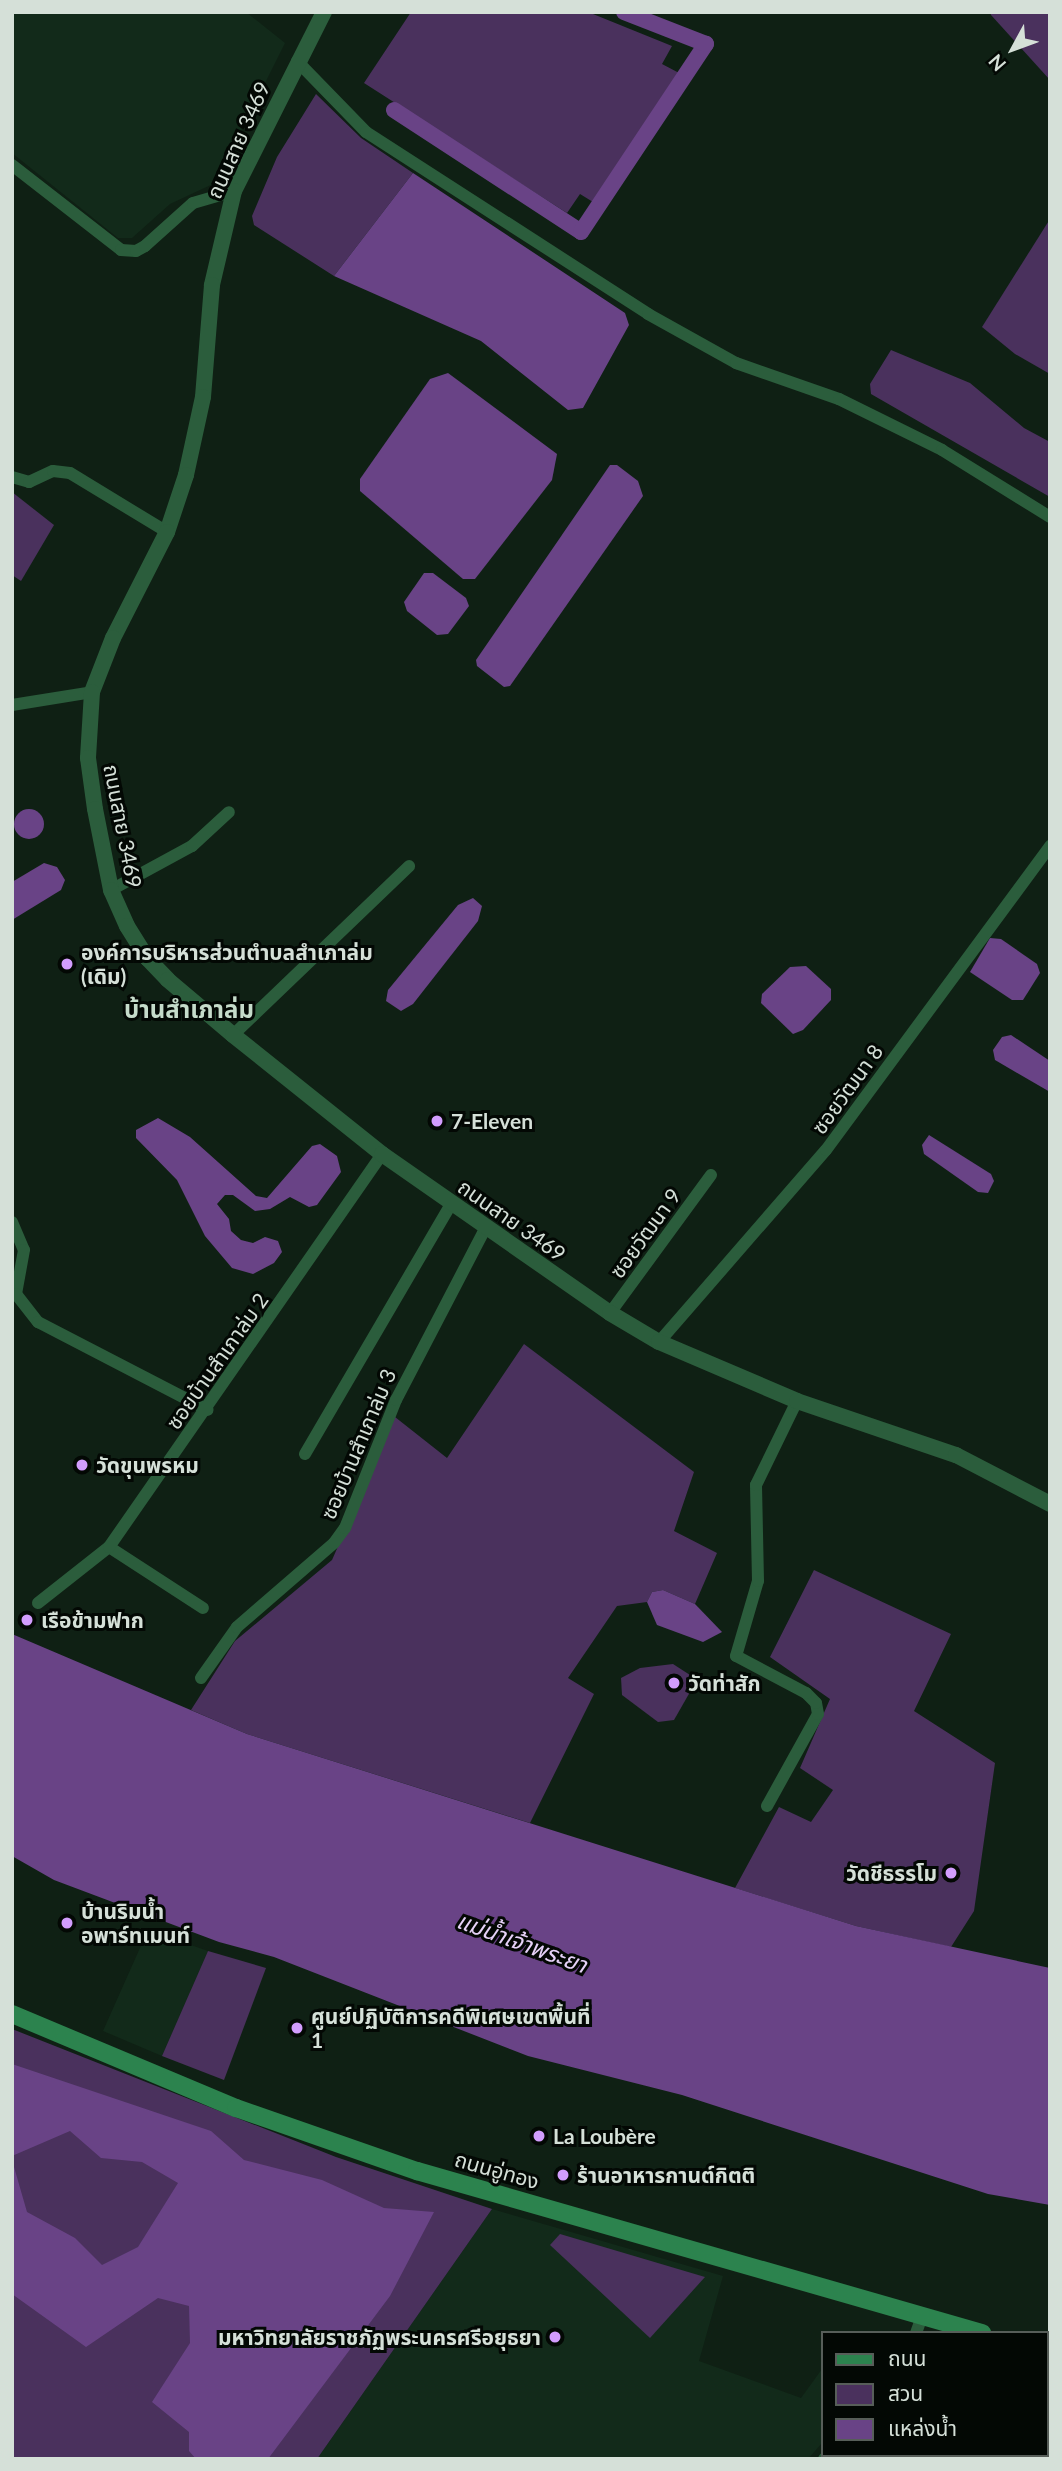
<!DOCTYPE html>
<meta charset="utf-8">
<style>
body{margin:0}
#map{position:relative;width:1062px;height:2471px;overflow:hidden;background:#0f2014;font-family:Lato,"Noto Sans Thai",sans-serif}
div>[style]{position:absolute}
.built>*{inset:0;background:#122a1a}
.green>*{inset:0;background:#4a315d}
.water>*{inset:0;background:#694386}
.round{border-radius:50%}
.canal>*{height:16px;margin:-8px;padding:0 8px;transform-origin:8px;border-radius:8px;background:#694386}
.minor>*{height:12px;margin:-6px;padding:0 6px;transform-origin:6px;border-radius:6px;background:#2b5d3c}
.tertiary>*{height:16px;margin:-8px;padding:0 8px;transform-origin:8px;border-radius:8px;background:#2b5d3c}
.secondary>*{height:18px;margin:-9px;padding:0 9px;transform-origin:9px;border-radius:9px;background:#2c834e}
.dots>*{width:19px;height:19px;translate:-50% -50%;box-sizing:border-box;border:4px solid #030804;border-radius:50%}
span{translate:-50% -50%;white-space:nowrap;text-align:center;line-height:1.15;-webkit-text-stroke:6px #030804;paint-order:stroke}
.street-label{font-size:21px;color:#d5e0d8}
.poi-label{font-size:21px;color:#d5e0d8;font-weight:700}
.left{translate:0 -50%;text-align:left}
.right{translate:-100% -50%;text-align:right}
.water-label{font-size:23px;color:#e6d2f8;font-style:italic}
.quarter-label{font-size:24px;color:#c5dbca;font-weight:700}
.frame{position:absolute;inset:0;border:14px solid #d5e0d8;pointer-events:none}
.legend{position:absolute;left:821px;top:2331px;width:228px;height:126px;box-sizing:border-box;background:#030804;border:2px solid #575e59;margin:0;padding:9px 12px;list-style:none;font-size:21px;color:#d5e0d8}
.legend li{display:flex;align-items:center;gap:14px;height:35px}
.legend b{width:35px;border:2px solid #575e59}
.north{position:absolute;left:978px;top:14px;width:70px;height:70px;-webkit-text-stroke:5px #030804;paint-order:stroke;rotate:229deg;font-size:19px;font-weight:700;line-height:28px;text-align:center;color:#d5e0d8}
.north::after{content:'';display:block;margin:auto;width:24px;height:32px;background:#d5e0d8;clip-path:polygon(50% 0,100% 100%,50% 72%,0 100%)}
</style>
<div id="map">
<div class="built">
<div style="clip-path:polygon(12px 12px,246px 12px,285px 43px,215px 183px,170px 204px,132px 238px,118px 238px,12px 153px)"></div>
<div style="clip-path:polygon(148px 1930px,208px 1951px,162px 2056px,103px 2031px)"></div>
<div style="clip-path:polygon(492px 2209px,723px 2276px,699px 2361px,801px 2398px,822px 2369px,822px 2443px,808px 2459px,317px 2459px)"></div>
<div style="clip-path:polygon(1046px 2370px,1050px 2459px,842px 2459px,1046px 2455px)"></div>
</div>
<div class="green">
<div style="clip-path:polygon(411px 12px,588px 12px,672px 46px,662px 64px,681px 74px,593px 202px,580px 194px,567px 213px,364px 83px)"></div>
<div style="clip-path:polygon(990px 12px,1050px 12px,1050px 80px,991px 15px)"></div>
<div style="clip-path:polygon(316px 94px,361px 138px,413px 173px,334px 276px,254px 225px,252px 216px,277px 157px)"></div>
<div style="clip-path:polygon(1050px 219px,1050px 374px,1015px 354px,982px 327px)"></div>
<div style="clip-path:polygon(891px 350px,970px 383px,1024px 428px,1050px 442px,1050px 497px,871px 394px,870px 384px)"></div>
<div style="clip-path:polygon(12px 492px,54px 525px,21px 581px,12px 575px)"></div>
<div style="clip-path:polygon(524px 1344px,694px 1472px,674px 1531px,717px 1553px,695px 1604px,663px 1590px,652px 1592px,647px 1602px,617px 1606px,568px 1678px,594px 1694px,530px 1823px,247px 1734px,191px 1710px,235px 1641px,332px 1560px,395px 1417px,447px 1458px)"></div>
<div style="clip-path:polygon(814px 1570px,951px 1634px,914px 1711px,995px 1763px,974px 1911px,951px 1947px,856px 1926px,735px 1888px,779px 1807px,811px 1822px,833px 1790px,800px 1768px,830px 1699px,770px 1657px)"></div>
<div style="clip-path:polygon(673px 1664px,690px 1675px,694px 1685px,674px 1720px,658px 1722px,622px 1695px,621px 1678px,640px 1668px)"></div>
<div style="clip-path:polygon(208px 1951px,266px 1968px,224px 2080px,162px 2056px)"></div>
<div style="clip-path:polygon(12px 2029px,336px 2157px,492px 2209px,317px 2459px,12px 2459px)"></div>
<div style="clip-path:polygon(560px 2234px,705px 2277px,650px 2338px,550px 2245px)"></div>
</div>
<div class="water">
<div style="clip-path:polygon(413px 173px,625px 313px,629px 325px,583px 408px,568px 410px,481px 341px,334px 276px)"></div>
<div style="clip-path:polygon(448px 373px,557px 454px,552px 480px,475px 579px,463px 579px,360px 491px,360px 479px,430px 379px)"></div>
<div style="clip-path:polygon(610px 465px,617px 465px,638px 481px,643px 496px,510px 686px,504px 687px,477px 666px,476px 660px)"></div>
<div style="clip-path:polygon(424px 573px,433px 573px,466px 598px,469px 606px,448px 634px,437px 635px,407px 611px,404px 602px)"></div>
<div class="round" style="left:14px;top:809px;width:30px;height:30px"></div>
<div style="clip-path:polygon(44px 863px,57px 867px,65px 880px,61px 890px,12px 920px,12px 882px)"></div>
<div style="clip-path:polygon(473px 898px,482px 906px,478px 921px,413px 1004px,401px 1011px,386px 1001px,388px 990px,458px 905px)"></div>
<div style="clip-path:polygon(990px 938px,1001px 939px,1037px 964px,1040px 973px,1023px 1000px,1012px 1000px,970px 972px)"></div>
<div style="clip-path:polygon(806px 966px,831px 989px,831px 1000px,803px 1030px,793px 1034px,761px 1003px,762px 994px,790px 967px)"></div>
<div style="clip-path:polygon(1011px 1035px,1050px 1061px,1050px 1092px,995px 1060px,993px 1050px,1002px 1037px)"></div>
<div style="clip-path:polygon(158px 1118px,190px 1137px,256px 1196px,267px 1198px,312px 1146px,320px 1144px,337px 1156px,341px 1172px,317px 1205px,309px 1207px,290px 1197px,270px 1209px,255px 1211px,233px 1195px,225px 1195px,217px 1204px,229px 1219px,231px 1231px,241px 1240px,253px 1243px,265px 1237px,278px 1241px,282px 1252px,274px 1263px,253px 1274px,232px 1268px,205px 1236px,177px 1180px,136px 1138px,136px 1130px)"></div>
<div style="clip-path:polygon(929px 1135px,991px 1174px,994px 1181px,988px 1193px,978px 1192px,924px 1154px,922px 1145px)"></div>
<div style="clip-path:polygon(663px 1590px,695px 1604px,722px 1632px,703px 1642px,657px 1625px,647px 1602px,652px 1592px)"></div>
<div style="clip-path:polygon(12px 1634px,247px 1734px,856px 1926px,1050px 1968px,1050px 2205px,988px 2194px,682px 2095px,528px 2056px,274px 1957px,219px 1942px,54px 1880px,12px 1856px)"></div>
<div style="clip-path:polygon(12px 2064px,211px 2131px,244px 2160px,322px 2180px,384px 2208px,434px 2212px,390px 2296px,268px 2459px,196px 2459px,189px 2451px,189px 2432px,152px 2402px,190px 2343px,189px 2306px,158px 2298px,86px 2347px,12px 2294px,12px 2160px,27px 2212px,75px 2238px,102px 2265px,138px 2247px,178px 2183px,142px 2162px,101px 2158px,70px 2131px,12px 2156px)"></div>
</div>
<div class="canal">
<div style="left:394px;top:110px;width:223px;rotate:33.1deg"></div>
<div style="left:581px;top:232px;width:226px;rotate:-56.4deg"></div>
<div style="left:706px;top:44px;width:88px;rotate:-158.7deg"></div>
</div>
<div class="minor">
<div style="left:297px;top:61px;width:99px;rotate:45.8deg"></div>
<div style="left:366px;top:132px;width:336px;rotate:32.8deg"></div>
<div style="left:648px;top:314px;width:101px;rotate:29.1deg"></div>
<div style="left:736px;top:363px;width:109px;rotate:19.3deg"></div>
<div style="left:839px;top:399px;width:115px;rotate:26.3deg"></div>
<div style="left:942px;top:450px;width:127px;rotate:31.8deg"></div>
<div style="left:12px;top:165px;width:138px;rotate:37.9deg"></div>
<div style="left:121px;top:250px;width:15px;rotate:4deg"></div>
<div style="left:136px;top:251px;width:10px;rotate:-29deg"></div>
<div style="left:145px;top:246px;width:64px;rotate:-41.9deg"></div>
<div style="left:193px;top:203px;width:43px;rotate:-16.3deg"></div>
<div style="left:12px;top:477px;width:18px;rotate:16deg"></div>
<div style="left:29px;top:482px;width:26px;rotate:-25deg"></div>
<div style="left:53px;top:471px;width:17px;rotate:7deg"></div>
<div style="left:70px;top:473px;width:114px;rotate:31.3deg"></div>
<div style="left:12px;top:705px;width:81px;rotate:-9.2deg"></div>
<div style="left:111px;top:890px;width:92px;rotate:-28.5deg"></div>
<div style="left:192px;top:846px;width:50px;rotate:-42.6deg"></div>
<div style="left:233px;top:1035px;width:244px;rotate:-43.8deg"></div>
<div style="left:12px;top:1222px;width:30px;rotate:67deg"></div>
<div style="left:24px;top:1250px;width:45px;rotate:100.3deg"></div>
<div style="left:16px;top:1294px;width:36px;rotate:52deg"></div>
<div style="left:38px;top:1322px;width:191px;rotate:27.4deg"></div>
<div style="left:610px;top:1313px;width:171px;rotate:-53.8deg"></div>
<div style="left:659px;top:1342px;width:254px;rotate:-49deg"></div>
<div style="left:826px;top:1150px;width:378px;rotate:-53.6deg"></div>
<div style="left:305px;top:1454px;width:290px;rotate:-59.7deg"></div>
<div style="left:109px;top:1547px;width:112px;rotate:33deg"></div>
<div style="left:38px;top:1603px;width:90px;rotate:-38.3deg"></div>
<div style="left:109px;top:1547px;width:479px;rotate:-55.2deg"></div>
<div style="left:201px;top:1678px;width:62px;rotate:-54.8deg"></div>
<div style="left:237px;top:1627px;width:128px;rotate:-40.9deg"></div>
<div style="left:334px;top:1543px;width:19px;rotate:-54deg"></div>
<div style="left:345px;top:1528px;width:138px;rotate:-68.3deg"></div>
<div style="left:396px;top:1400px;width:193px;rotate:-62.5deg"></div>
<div style="left:767px;top:1806px;width:105px;rotate:-61deg"></div>
<div style="left:818px;top:1714px;width:11px;rotate:-100deg"></div>
<div style="left:816px;top:1703px;width:14px;rotate:-135deg"></div>
<div style="left:806px;top:1693px;width:79px;rotate:-152.1deg"></div>
<div style="left:736px;top:1656px;width:78px;rotate:-73.7deg"></div>
<div style="left:758px;top:1581px;width:96px;rotate:-91.2deg"></div>
<div style="left:756px;top:1485px;width:93px;rotate:-64deg"></div>
<div style="left:916px;top:2333px;width:20px;rotate:-70deg"></div>
<div style="left:824px;top:2459px;width:6px;rotate:-45deg"></div>
</div>
<div class="tertiary">
<div style="left:324px;top:12px;width:200px;rotate:116.7deg"></div>
<div style="left:234px;top:191px;width:97px;rotate:103.2deg"></div>
<div style="left:212px;top:285px;width:112px;rotate:94.6deg"></div>
<div style="left:203px;top:397px;width:80px;rotate:102.3deg"></div>
<div style="left:186px;top:475px;width:60px;rotate:108.4deg"></div>
<div style="left:167px;top:532px;width:119px;rotate:117deg"></div>
<div style="left:113px;top:638px;width:58px;rotate:111.3deg"></div>
<div style="left:92px;top:692px;width:66px;rotate:93.5deg"></div>
<div style="left:88px;top:758px;width:51px;rotate:82.2deg"></div>
<div style="left:95px;top:809px;width:83px;rotate:78.8deg"></div>
<div style="left:111px;top:890px;width:39px;rotate:66deg"></div>
<div style="left:127px;top:926px;width:38px;rotate:58deg"></div>
<div style="left:147px;top:958px;width:30px;rotate:46deg"></div>
<div style="left:168px;top:980px;width:85px;rotate:40.2deg"></div>
<div style="left:233px;top:1035px;width:191px;rotate:38.6deg"></div>
<div style="left:382px;top:1154px;width:278px;rotate:34.9deg"></div>
<div style="left:610px;top:1313px;width:57px;rotate:30.6deg"></div>
<div style="left:659px;top:1342px;width:150px;rotate:23.1deg"></div>
<div style="left:797px;top:1401px;width:168px;rotate:18.8deg"></div>
<div style="left:956px;top:1455px;width:106px;rotate:27.5deg"></div>
</div>
<div class="secondary">
<div style="left:12px;top:2014px;width:243px;rotate:22.8deg"></div>
<div style="left:236px;top:2108px;width:192px;rotate:19.2deg"></div>
<div style="left:417px;top:2171px;width:588px;rotate:16deg"></div>
<div style="left:1046px;top:2353px;width:4px;rotate:14deg"></div>
</div>
<div class="dots">
<div style="left:67px;top:964px;background:#d29dfd"></div>
<div style="left:437px;top:1121px;background:#d29dfd"></div>
<div style="left:82px;top:1465px;background:#d29dfd"></div>
<div style="left:27px;top:1620px;background:#d29dfd"></div>
<div style="left:674px;top:1683px;background:#d29dfd"></div>
<div style="left:951px;top:1873px;background:#d29dfd"></div>
<div style="left:67px;top:1923px;background:#d29dfd"></div>
<div style="left:297px;top:2028px;background:#d29dfd"></div>
<div style="left:539px;top:2136px;background:#d29dfd"></div>
<div style="left:563px;top:2175px;background:#d29dfd"></div>
<div style="left:555px;top:2337px;background:#d29dfd"></div>
</div>
<div class="street-label">
<span style="left:238px;top:140px;rotate:-66deg">ถนนสาย 3469</span>
<span style="left:123px;top:826px;rotate:79deg">ถนนสาย 3469</span>
<span style="left:847px;top:1089px;rotate:-54deg">ซอยวัฒนา 8</span>
<span style="left:512px;top:1220px;rotate:35deg">ถนนสาย 3469</span>
<span style="left:645px;top:1233px;rotate:-54deg">ซอยวัฒนา 9</span>
<span style="left:217px;top:1361px;rotate:-55deg">ซอยบ้านสำเภาล่ม 2</span>
<span style="left:358px;top:1444px;rotate:-67deg">ซอยบ้านสำเภาล่ม 3</span>
<span style="left:497px;top:2170px;rotate:16deg">ถนนอู่ทอง</span>
</div>
<div class="poi-label">
<span class="left" style="left:81px;top:964px">องค์การบริหารส่วนตำบลสำเภาล่ม<br>(เดิม)</span>
<span class="left" style="left:451px;top:1121px">7-Eleven</span>
<span class="left" style="left:96px;top:1465px">วัดขุนพรหม</span>
<span class="left" style="left:41px;top:1620px">เรือข้ามฟาก</span>
<span class="left" style="left:688px;top:1683px">วัดท่าสัก</span>
<span class="right" style="left:937px;top:1873px">วัดชีธรรโม</span>
<span class="left" style="left:81px;top:1923px">บ้านริมน้ำ<br>อพาร์ทเมนท์</span>
<span class="left" style="left:311px;top:2028px">ศูนย์ปฏิบัติการคดีพิเศษเขตพื้นที่<br>1</span>
<span class="left" style="left:553px;top:2136px">La Loubère</span>
<span class="left" style="left:577px;top:2175px">ร้านอาหารกานต์กิตติ</span>
<span class="right" style="left:541px;top:2337px">มหาวิทยาลัยราชภัฏพระนครศรีอยุธยา</span>
</div>
<div class="water-label">
<span style="left:522px;top:1942px;rotate:20deg">แม่น้ำเจ้าพระยา</span>
</div>
<div class="quarter-label">
<span style="left:189px;top:1009px">บ้านสำเภาล่ม</span>
</div>
<div class="frame"></div>
<ul class="legend">
<li><b style="height:9px;background:#2c834e"></b>ถนน</li>
<li><b style="height:19px;background:#4a315d"></b>สวน</li>
<li><b style="height:19px;background:#694386"></b>แหล่งน้ำ</li>
</ul>
<div class="north">N</div>
</div>
